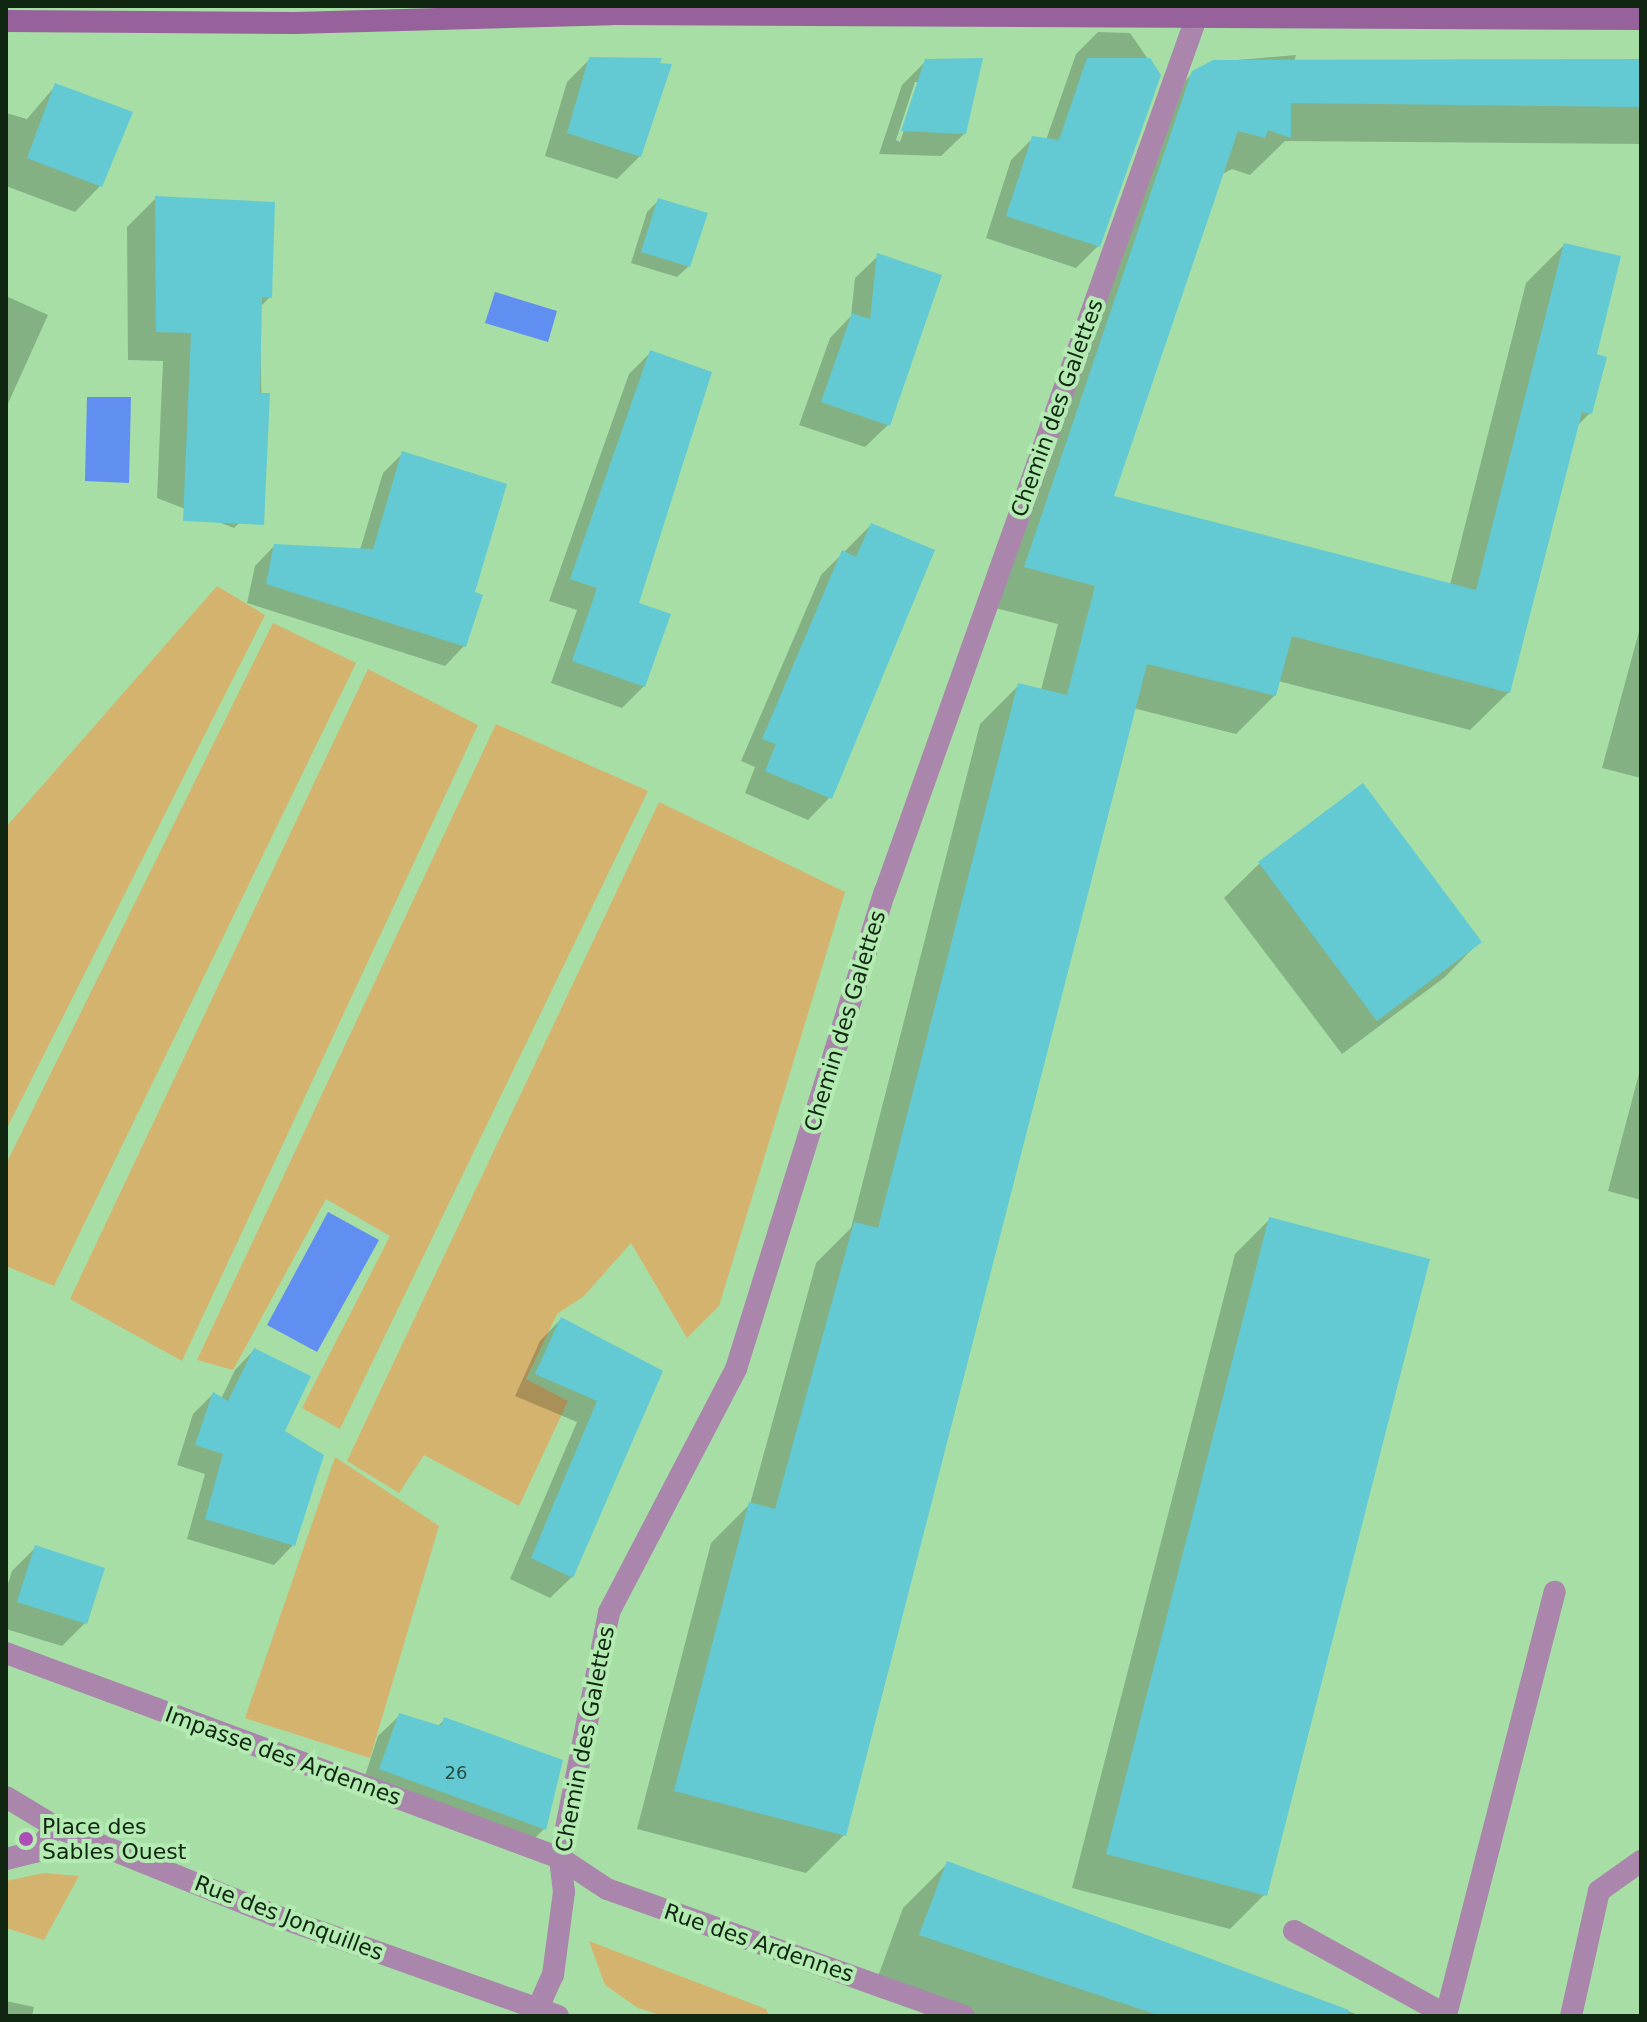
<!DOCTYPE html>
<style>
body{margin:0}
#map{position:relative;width:1647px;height:2022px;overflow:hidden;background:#a6dea5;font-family:"DejaVu Sans",sans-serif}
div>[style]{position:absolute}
.green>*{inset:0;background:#d4b36e}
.water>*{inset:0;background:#618ef1}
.shadow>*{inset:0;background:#0003}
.building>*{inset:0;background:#63cad4}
.service>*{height:22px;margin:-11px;padding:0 11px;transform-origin:11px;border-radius:11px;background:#aa86ad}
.minor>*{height:22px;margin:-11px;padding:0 11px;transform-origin:11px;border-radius:11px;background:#aa86ad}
.secondary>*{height:22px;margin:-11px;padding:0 11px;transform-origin:11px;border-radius:11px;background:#97629c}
.dots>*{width:22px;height:22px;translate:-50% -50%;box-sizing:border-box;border:4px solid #b3ebb2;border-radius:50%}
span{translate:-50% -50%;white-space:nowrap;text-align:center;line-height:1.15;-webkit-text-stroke:8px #b3ebb2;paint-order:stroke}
.number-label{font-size:18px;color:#254f42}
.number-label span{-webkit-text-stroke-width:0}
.street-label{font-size:22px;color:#102611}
.poi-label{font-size:22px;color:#102611}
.left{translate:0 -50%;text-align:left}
.frame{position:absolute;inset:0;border:8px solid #102611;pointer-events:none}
</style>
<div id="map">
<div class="green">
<div style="clip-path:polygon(217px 586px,265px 615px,6px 1130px,6px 827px)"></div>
<div style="clip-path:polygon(273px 623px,356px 663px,54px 1286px,6px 1266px,6px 1164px)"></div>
<div style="clip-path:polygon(368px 669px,478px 725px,182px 1361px,70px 1299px)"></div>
<div style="clip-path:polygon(496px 724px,648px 791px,340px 1429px,302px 1408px,390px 1236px,326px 1199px,233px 1370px,197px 1360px)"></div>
<div style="clip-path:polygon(659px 802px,845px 892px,719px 1306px,687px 1338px,631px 1243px,584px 1296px,557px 1314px,526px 1379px,568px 1401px,519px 1506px,424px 1455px,399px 1493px,347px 1461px)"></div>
<div style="clip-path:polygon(335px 1457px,439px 1526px,370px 1758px,245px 1718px)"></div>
<div style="clip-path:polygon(44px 1873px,79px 1876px,44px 1940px,6px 1928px,6px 1881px)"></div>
<div style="clip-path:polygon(589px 1941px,766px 2009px,769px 2016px,664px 2016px,638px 2008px,605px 1985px)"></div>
</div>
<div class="water">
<div style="clip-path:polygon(495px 292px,557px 311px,548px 342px,485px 323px)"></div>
<div style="clip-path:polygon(87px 397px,131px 397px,129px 483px,85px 481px)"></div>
<div style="clip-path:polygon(328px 1212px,379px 1240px,317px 1352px,267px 1325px)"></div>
</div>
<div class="shadow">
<div style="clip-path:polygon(1098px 32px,1130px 33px,1159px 75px,1098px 246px,1076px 268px,986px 238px,1011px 160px,1033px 138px,1046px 140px,1076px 54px)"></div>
<div style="clip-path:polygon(1296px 55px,1294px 62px,1641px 61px,1641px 144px,1285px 141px,1250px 175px,1232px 169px,1221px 175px,1112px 497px,1450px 585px,1526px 283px,1564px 245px,1590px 413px,1577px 426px,1509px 692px,1470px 730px,1278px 681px,1275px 695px,1236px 734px,1133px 708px,844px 1835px,806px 1873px,637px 1829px,711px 1543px,750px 1504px,816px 1263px,851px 1228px,980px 724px,1019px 685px,1041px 690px,1058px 624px,987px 606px,1154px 112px,1193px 73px,1214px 62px)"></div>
<div style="clip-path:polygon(590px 59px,640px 156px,617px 179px,545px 156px,567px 82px)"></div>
<div style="clip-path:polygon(evenodd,926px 61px,965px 133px,941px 156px,879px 154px,902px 85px,926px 61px,915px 82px,920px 82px,900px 142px,896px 140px,915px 82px)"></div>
<div style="clip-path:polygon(56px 85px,100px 186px,75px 212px,6px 186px,6px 113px,27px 119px)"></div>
<div style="clip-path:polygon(156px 198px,270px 297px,260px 307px,263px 500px,234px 528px,157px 498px,163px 361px,128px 360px,127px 227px)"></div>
<div style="clip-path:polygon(659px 200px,689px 266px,677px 277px,631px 263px,647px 212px)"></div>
<div style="clip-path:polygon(878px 256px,888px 425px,865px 447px,799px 425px,830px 338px,851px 316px,855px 278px)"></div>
<div style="clip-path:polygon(6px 296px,48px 315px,6px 408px)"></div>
<div style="clip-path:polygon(651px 352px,637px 604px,644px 686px,622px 708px,551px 683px,577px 610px,549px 601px,629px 374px)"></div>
<div style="clip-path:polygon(402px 454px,478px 475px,464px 646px,445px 666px,247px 603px,255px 566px,274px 546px,360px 550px,383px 473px)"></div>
<div style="clip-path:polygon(871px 525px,830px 797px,808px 820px,745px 793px,755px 767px,741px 761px,821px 575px)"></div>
<div style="clip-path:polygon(1641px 624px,1641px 778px,1602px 768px)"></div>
<div style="clip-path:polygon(1362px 785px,1479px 942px,1445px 977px,1342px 1054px,1224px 898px,1259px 864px)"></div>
<div style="clip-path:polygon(1641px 1066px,1641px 1200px,1608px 1191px)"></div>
<div style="clip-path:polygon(1270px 1219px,1265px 1894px,1230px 1929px,1072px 1888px,1235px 1254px)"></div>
<div style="clip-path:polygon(561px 1319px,660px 1372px,572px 1577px,550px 1598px,510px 1579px,577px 1422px,515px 1396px,540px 1341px)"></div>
<div style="clip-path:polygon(254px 1350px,282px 1432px,293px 1545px,274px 1565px,187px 1539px,205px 1474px,177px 1465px,193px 1414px,213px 1394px,221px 1399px,235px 1370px)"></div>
<div style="clip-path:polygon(36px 1547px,85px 1623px,62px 1646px,6px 1629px,6px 1590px,12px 1571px)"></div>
<div style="clip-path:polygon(400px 1715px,437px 1727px,444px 1720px,561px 1762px,544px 1829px,523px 1850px,360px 1791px,378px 1736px)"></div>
<div style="clip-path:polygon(947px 1864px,1361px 2016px,977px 2016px,877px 1979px,903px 1908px)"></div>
<div style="clip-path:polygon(6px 2001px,34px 2007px,32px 2016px,6px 2016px)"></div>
</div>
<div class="building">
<div style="clip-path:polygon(589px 57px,662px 58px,660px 63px,672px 64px,641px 157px,567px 133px)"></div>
<div style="clip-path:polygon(983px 58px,966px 134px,901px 131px,925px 59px)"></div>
<div style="clip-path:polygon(1087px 58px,1150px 58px,1161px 75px,1100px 247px,1006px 216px,1032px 136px,1059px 140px)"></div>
<div style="clip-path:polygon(1641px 59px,1641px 107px,1291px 103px,1291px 138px,1268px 130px,1265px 138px,1238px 131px,1114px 496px,1476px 590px,1564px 243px,1621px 256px,1597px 354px,1607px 357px,1592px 414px,1582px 412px,1510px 693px,1292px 636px,1276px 696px,1147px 664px,846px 1836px,674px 1791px,749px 1502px,775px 1509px,854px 1222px,878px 1228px,1018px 683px,1067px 695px,1095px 586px,1024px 567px,1192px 71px,1213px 60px)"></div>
<div style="clip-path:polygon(55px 83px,133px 112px,102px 187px,27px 158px)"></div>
<div style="clip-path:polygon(155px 196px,275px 202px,272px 298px,262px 297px,260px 393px,270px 393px,264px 525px,183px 521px,191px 333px,156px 332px)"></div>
<div style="clip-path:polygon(658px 198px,708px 213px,690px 267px,641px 252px)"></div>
<div style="clip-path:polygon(877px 253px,942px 275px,890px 426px,821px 402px,852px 313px,870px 319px)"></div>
<div style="clip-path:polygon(650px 350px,712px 372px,639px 603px,671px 614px,645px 687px,572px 661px,597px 588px,570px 579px)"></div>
<div style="clip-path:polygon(402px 451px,507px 484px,475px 592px,483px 595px,466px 647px,266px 584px,274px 544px,373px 549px)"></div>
<div style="clip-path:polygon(871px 523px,935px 550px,832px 799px,765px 771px,776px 744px,762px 739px,842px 550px,856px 557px)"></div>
<div style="clip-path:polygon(1363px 783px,1482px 942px,1377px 1021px,1258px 862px)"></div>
<div style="clip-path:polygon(1269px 1217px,1430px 1259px,1267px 1896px,1106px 1854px)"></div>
<div style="clip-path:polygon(561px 1317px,663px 1371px,573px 1578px,531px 1558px,597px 1401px,535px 1374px)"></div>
<div style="clip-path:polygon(254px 1348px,311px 1376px,285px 1431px,324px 1455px,295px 1546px,205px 1519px,223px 1454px,195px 1445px,213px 1392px,228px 1401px)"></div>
<div style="clip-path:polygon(35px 1545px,105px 1568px,87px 1624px,17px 1602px)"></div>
<div style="clip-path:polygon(399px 1713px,441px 1726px,444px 1717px,563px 1760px,546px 1830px,379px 1769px)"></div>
<div style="clip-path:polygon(947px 1861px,1349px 2010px,1348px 2016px,1161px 2016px,919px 1935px)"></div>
</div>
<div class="service">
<div style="left:6px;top:1797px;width:58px;rotate:31deg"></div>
<div style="left:1294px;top:1931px;width:174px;rotate:28.9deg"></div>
<div style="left:1446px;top:2015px;width:437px;rotate:-75.6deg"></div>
<div style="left:1571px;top:2016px;width:128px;rotate:-77.4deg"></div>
<div style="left:1599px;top:1891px;width:52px;rotate:-35.5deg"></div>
</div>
<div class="minor">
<div style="left:6px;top:1653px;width:591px;rotate:20.31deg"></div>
<div style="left:560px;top:1858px;width:56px;rotate:33.4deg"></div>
<div style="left:607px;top:1889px;width:379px;rotate:19.6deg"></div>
<div style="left:6px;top:1859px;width:30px;rotate:-14deg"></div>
<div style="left:35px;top:1852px;width:33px;rotate:-50deg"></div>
<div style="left:56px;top:1827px;width:237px;rotate:22deg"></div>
<div style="left:276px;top:1916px;width:299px;rotate:19.5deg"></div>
<div style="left:538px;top:2008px;width:36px;rotate:-66deg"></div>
<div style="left:553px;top:1975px;width:84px;rotate:-82.5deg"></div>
<div style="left:564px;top:1892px;width:34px;rotate:-97deg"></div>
<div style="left:560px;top:1858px;width:251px;rotate:-78.7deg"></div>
<div style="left:609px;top:1612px;width:274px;rotate:-62.4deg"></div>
<div style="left:736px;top:1369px;width:500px;rotate:-72.7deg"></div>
<div style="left:885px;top:892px;width:930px;rotate:-70.4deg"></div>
</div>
<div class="secondary">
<div style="left:6px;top:21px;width:288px;rotate:0.4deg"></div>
<div style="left:294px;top:23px;width:317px;rotate:-1.6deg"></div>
<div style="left:611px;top:14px;width:1030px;rotate:0.28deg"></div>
</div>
<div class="dots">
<div style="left:26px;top:1839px;background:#ad4db6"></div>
</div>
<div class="number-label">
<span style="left:456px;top:1773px">26</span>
</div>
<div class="street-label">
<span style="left:1057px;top:408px;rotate:-70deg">Chemin des Galettes</span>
<span style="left:845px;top:1021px;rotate:-73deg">Chemin des Galettes</span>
<span style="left:585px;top:1739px;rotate:-79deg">Chemin des Galettes</span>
<span style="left:283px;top:1756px;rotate:20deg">Impasse des Ardennes</span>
<span style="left:289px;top:1918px;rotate:21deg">Rue des Jonquilles</span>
<span style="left:759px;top:1943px;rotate:19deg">Rue des Ardennes</span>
</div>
<div class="poi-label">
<span class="left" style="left:42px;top:1839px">Place des<br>Sables Ouest</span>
</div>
<div class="frame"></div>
</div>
